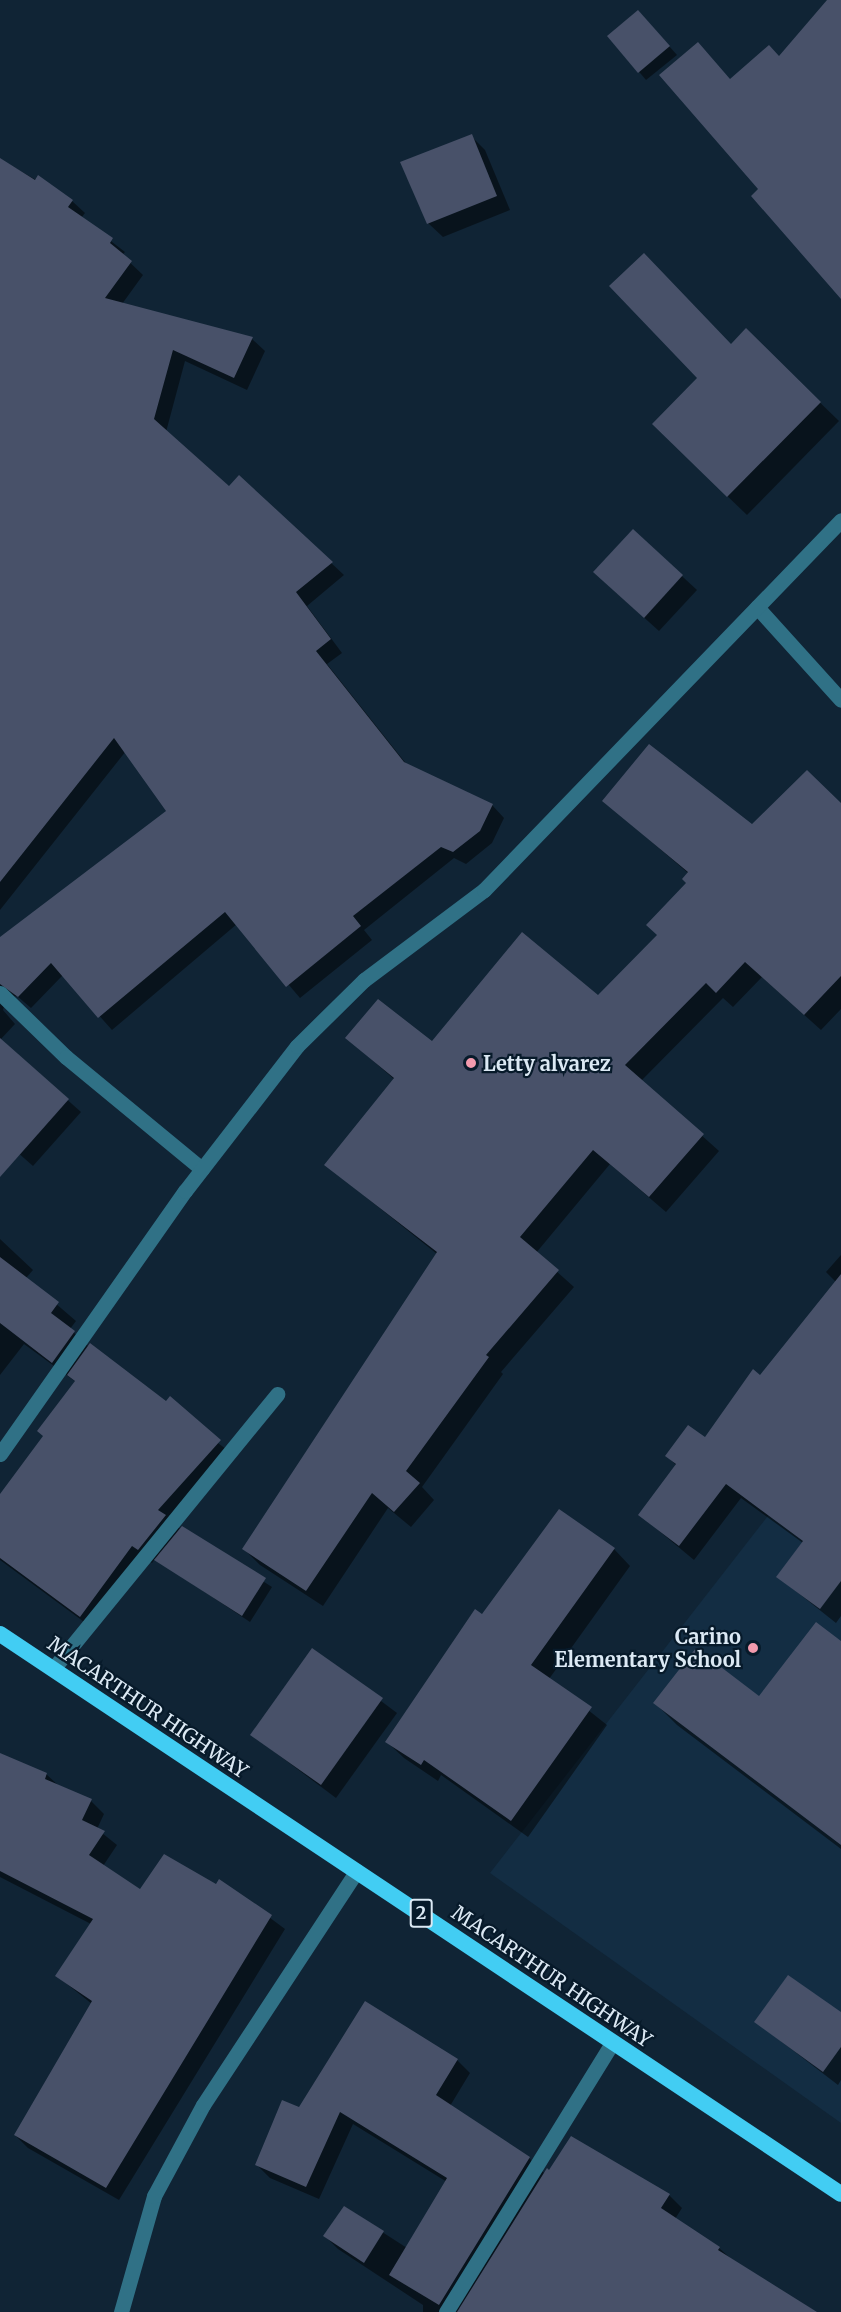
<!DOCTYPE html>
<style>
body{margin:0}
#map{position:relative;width:841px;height:2312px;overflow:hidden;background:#102435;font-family:Merriweather,serif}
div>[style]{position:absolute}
.built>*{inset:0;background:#132d43}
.shadow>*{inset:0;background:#0007}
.building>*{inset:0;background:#485169}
.minor>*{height:15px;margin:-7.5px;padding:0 7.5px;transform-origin:7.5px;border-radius:7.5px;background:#307186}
.trunk>*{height:16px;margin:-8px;padding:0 8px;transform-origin:8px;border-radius:8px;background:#42cdf3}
.dots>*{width:16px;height:16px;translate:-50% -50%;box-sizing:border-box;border:3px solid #071a2a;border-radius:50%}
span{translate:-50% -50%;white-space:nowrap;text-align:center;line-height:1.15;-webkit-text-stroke:4.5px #071a2a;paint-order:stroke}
.shield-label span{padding:2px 4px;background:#071a2a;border:2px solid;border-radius:4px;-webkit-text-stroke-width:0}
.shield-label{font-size:18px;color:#dce9f4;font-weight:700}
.poi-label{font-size:20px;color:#dce9f4;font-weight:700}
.left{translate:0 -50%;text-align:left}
.right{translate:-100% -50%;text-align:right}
.street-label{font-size:20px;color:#dce9f4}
</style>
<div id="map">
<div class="built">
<div style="clip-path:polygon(841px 1422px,841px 2123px,490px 1873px)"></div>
</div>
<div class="shadow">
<div style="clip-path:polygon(645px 19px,677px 55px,646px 80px,609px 36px)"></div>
<div style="clip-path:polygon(471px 136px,485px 150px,510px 210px,443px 237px,428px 223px)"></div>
<div style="clip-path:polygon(0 159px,72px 201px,85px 213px,81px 218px,125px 252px,122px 255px,143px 275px,122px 304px,252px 339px,265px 351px,247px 390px,185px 361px,166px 432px,229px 488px,239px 477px,344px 575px,307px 606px,342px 653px,327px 664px,408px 766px,492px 805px,504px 818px,492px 843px,466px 864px,454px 858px,364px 930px,372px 940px,300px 998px,237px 924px,112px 1030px,63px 975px,31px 1008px,17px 996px,6px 998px,3px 1010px,15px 1024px,0 1040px,0 939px,168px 811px,126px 751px,0 910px)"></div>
<div style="clip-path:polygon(746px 331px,839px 421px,747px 515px,672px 443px,731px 346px)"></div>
<div style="clip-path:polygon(633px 531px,697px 590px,659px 631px,609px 586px)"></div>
<div style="clip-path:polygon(604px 801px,753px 826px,841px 805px,841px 1009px,821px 1030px,762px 977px,733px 1007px,723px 998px,641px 1081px,719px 1151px,666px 1212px,610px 1164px,536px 1253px,574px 1287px,501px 1372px,503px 1374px,422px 1487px,434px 1500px,411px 1527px,388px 1508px,323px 1606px,260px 1565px,244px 1549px,437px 1254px,326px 1165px,395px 1080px,347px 1038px,432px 1043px,598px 997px,659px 936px,688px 883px,688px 873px)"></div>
<div style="clip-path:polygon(0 1040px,81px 1112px,33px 1166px,0 1137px)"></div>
<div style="clip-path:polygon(0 1239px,33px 1270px,26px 1278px,76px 1321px,70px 1329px,89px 1347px,234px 1455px,173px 1524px,272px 1587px,250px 1622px,155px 1559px,152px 1563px,147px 1560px,95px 1630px,0 1560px,0 1497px,45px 1436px,76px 1382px,24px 1344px,0 1375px)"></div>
<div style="clip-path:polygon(841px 1255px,841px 1616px,836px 1623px,778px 1577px,803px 1543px,741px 1498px,694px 1560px,640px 1515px,677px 1466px,667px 1456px,705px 1439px,760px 1377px,836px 1282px,826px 1272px)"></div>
<div style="clip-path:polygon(614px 1549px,630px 1566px,549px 1679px,607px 1725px,528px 1837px,441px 1775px,438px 1781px,404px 1758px,387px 1742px,483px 1616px)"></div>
<div style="clip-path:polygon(841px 1643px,841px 1849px,677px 1725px,655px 1703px,760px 1698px)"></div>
<div style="clip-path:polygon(313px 1650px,397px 1713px,336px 1798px,252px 1735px)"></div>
<div style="clip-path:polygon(0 1760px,46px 1774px,59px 1786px,91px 1801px,104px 1814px,97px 1829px,117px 1845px,103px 1866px,140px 1891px,217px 1886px,220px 1881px,285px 1929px,119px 2200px,28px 2148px,15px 2135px,92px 2004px,57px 1976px,91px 1924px,0 1877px)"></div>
<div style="clip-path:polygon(841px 2014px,841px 2080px,838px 2085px,756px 2022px)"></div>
<div style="clip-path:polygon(457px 2060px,470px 2073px,450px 2106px,529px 2158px,545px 2174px,669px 2195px,682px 2208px,675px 2219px,719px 2248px,790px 2312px,423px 2312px,423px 2305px,338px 2249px,325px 2236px,345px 2208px,407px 2248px,447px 2182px,353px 2124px,319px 2199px,270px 2178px,256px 2164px,300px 2109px)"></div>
</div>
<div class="building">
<div style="clip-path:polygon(827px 0,841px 0,841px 299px,751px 196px,758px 189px,659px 75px,698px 42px,730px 79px,769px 45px,779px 56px)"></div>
<div style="clip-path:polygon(638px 10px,670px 46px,638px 73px,607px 36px)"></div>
<div style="clip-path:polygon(472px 134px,497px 196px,427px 224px,400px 162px)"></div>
<div style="clip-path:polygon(0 158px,35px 180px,38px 175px,73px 200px,68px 207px,113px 238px,110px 243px,132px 261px,105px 298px,253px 337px,234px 378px,173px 350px,154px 419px,229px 486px,239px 475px,333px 562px,296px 592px,331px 639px,316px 651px,404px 762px,493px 804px,480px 831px,453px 852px,441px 847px,353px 916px,361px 926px,286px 987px,225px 912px,98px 1018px,51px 963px,18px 997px,0 984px,0 937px,166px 811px,114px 738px,0 882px)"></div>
<div style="clip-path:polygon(644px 253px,731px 344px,746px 328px,821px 402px,727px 497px,652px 424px,697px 378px,609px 286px)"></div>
<div style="clip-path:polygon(633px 529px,683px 575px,644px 618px,593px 572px)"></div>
<div style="clip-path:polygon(649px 744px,752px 824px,807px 770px,841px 803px,841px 976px,804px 1015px,745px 962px,716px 993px,706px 983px,625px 1065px,704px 1134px,649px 1197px,593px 1150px,520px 1237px,559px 1270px,486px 1355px,489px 1357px,406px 1471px,420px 1483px,394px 1512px,372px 1493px,306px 1591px,242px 1549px,437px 1252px,324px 1165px,394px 1078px,345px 1038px,378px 999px,432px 1041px,522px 932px,598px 995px,657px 935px,646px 925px,686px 883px,682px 879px,688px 872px,602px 801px)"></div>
<div style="clip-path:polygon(0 1038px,69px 1099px,0 1177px)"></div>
<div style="clip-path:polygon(0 1257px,59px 1302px,51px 1313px,75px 1331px,52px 1363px,0 1323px)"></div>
<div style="clip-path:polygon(841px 1274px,841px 1581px,820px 1609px,776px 1577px,803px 1541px,726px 1484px,679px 1546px,638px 1515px,676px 1464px,665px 1456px,688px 1425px,705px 1437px,753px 1369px,760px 1375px)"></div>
<div style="clip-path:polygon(90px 1343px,166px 1401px,170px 1396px,221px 1440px,158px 1510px,166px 1515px,138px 1550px,132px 1546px,80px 1617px,0 1558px,0 1494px,43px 1436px,37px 1431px,75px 1381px,67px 1375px)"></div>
<div style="clip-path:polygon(559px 1509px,615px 1548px,531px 1665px,592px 1707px,511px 1821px,424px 1760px,421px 1765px,385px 1742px,475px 1609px,482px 1614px)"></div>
<div style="clip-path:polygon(182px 1526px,266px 1578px,242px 1616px,154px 1560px)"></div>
<div style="clip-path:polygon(816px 1622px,841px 1641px,841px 1845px,653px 1703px,696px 1648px,759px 1696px)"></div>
<div style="clip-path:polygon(312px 1648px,383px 1698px,321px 1785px,250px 1735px)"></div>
<div style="clip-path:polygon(0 1753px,47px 1773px,45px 1779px,92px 1799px,82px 1820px,105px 1831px,89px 1855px,140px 1889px,164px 1854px,216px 1884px,219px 1879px,272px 1915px,106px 2188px,14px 2135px,92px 2001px,55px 1976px,93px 1919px,0 1871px)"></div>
<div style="clip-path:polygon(788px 1975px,841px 2012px,841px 2047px,823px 2072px,754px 2022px)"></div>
<div style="clip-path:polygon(365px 2001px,458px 2059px,436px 2095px,530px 2157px,439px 2305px,389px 2275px,447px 2178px,340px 2112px,306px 2187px,255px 2165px,282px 2100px,299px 2107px)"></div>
<div style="clip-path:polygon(571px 2136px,670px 2194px,661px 2208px,720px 2247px,718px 2250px,817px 2312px,457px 2312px,547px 2168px,549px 2170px)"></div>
<div style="clip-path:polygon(344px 2206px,384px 2231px,364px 2263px,323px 2236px)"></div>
</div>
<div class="minor">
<div style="left:757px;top:607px;width:125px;rotate:47.9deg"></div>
<div style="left:0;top:993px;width:92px;rotate:44.1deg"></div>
<div style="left:66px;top:1057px;width:176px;rotate:39.5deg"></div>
<div style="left:0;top:1454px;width:322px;rotate:-54.9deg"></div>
<div style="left:185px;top:1191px;width:183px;rotate:-52.3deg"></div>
<div style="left:297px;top:1046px;width:94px;rotate:-44.6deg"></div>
<div style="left:364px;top:980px;width:150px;rotate:-36.9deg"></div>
<div style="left:484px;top:890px;width:514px;rotate:-46.02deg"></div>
<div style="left:53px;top:1669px;width:355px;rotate:-50.8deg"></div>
<div style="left:121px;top:2312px;width:121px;rotate:-74.1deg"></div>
<div style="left:154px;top:2196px;width:103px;rotate:-61.7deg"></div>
<div style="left:203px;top:2105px;width:280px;rotate:-56.7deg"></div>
<div style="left:446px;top:2312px;width:317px;rotate:-58.3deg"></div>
</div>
<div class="trunk">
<div style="left:0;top:1634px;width:1010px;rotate:33.66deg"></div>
</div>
<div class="dots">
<div style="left:471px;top:1063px;background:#f29aad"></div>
<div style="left:753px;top:1648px;background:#f29aad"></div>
</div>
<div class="shield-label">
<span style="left:421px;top:1913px">2</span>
</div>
<div class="poi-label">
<span class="left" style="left:483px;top:1063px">Letty alvarez</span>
<span class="right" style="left:741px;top:1648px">Carino<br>Elementary School</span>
</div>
<div class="street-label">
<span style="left:148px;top:1707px;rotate:34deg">MACARTHUR HIGHWAY</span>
<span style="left:552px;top:1976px;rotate:34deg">MACARTHUR HIGHWAY</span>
</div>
</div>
